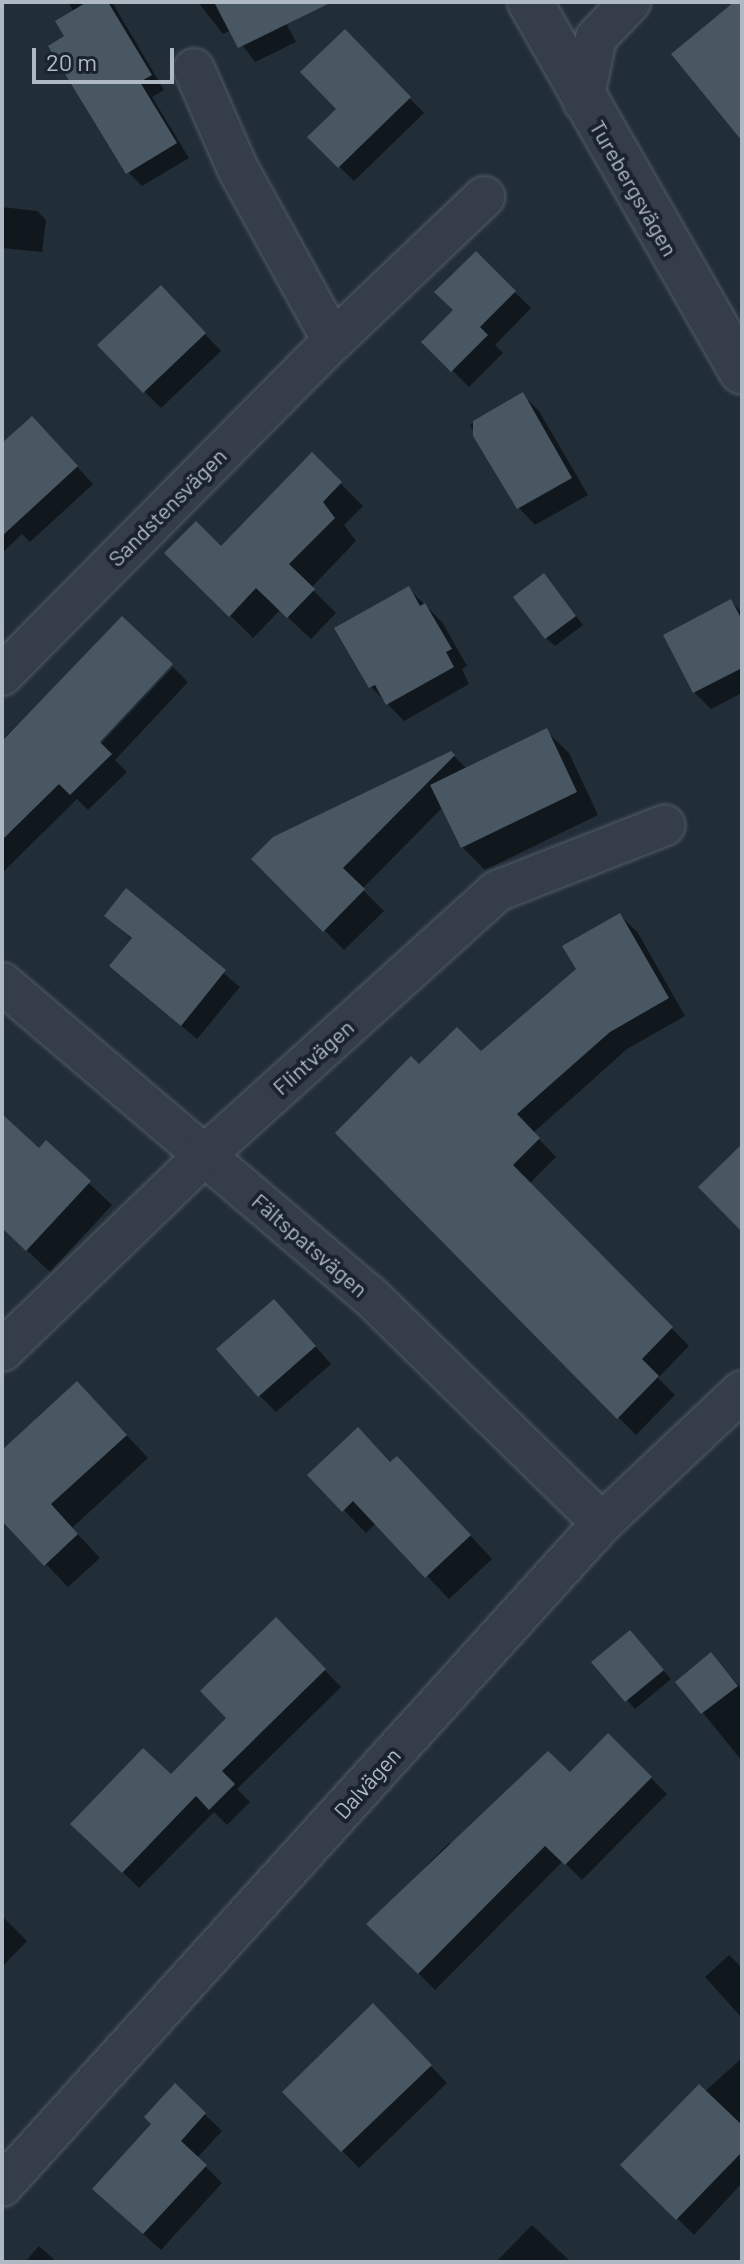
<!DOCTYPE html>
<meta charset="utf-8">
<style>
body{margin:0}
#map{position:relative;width:744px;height:2264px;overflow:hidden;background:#212d37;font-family:Barlow,sans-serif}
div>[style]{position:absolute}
.shadow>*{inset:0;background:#0007}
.building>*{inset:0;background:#495763}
.roads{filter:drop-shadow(0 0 2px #525c66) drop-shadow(0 0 2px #525c66)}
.minor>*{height:40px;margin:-20px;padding:0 20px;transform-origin:20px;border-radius:20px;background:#353e48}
.tertiary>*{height:44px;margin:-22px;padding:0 22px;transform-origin:22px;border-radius:22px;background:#353e48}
span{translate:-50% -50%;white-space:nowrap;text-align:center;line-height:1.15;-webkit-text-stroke:8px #1a232d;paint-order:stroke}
.street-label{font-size:22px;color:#afb9c4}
.frame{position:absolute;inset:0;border:4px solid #afb9c4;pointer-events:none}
.scale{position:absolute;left:32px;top:48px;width:142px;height:36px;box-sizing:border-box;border:4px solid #afb9c4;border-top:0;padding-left:10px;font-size:24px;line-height:28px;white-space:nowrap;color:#afb9c4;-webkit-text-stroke:6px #1a232d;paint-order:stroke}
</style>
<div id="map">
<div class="shadow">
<div style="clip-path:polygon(68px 2px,112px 2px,164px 90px,152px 97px,189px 158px,142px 186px,128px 172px,67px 37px,74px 12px)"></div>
<div style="clip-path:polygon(198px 2px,275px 2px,296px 42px,255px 62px,231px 30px,223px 34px)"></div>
<div style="clip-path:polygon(345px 32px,424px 113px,354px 181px,309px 137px,339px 109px)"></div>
<div style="clip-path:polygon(2px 207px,37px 211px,46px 220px,42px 252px,2px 248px)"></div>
<div style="clip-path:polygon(476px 254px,531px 308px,495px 345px,503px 353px,469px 387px,424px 342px,455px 311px)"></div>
<div style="clip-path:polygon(161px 288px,221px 351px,161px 408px,144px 391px)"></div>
<div style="clip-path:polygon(522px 394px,539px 411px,588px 495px,535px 525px,519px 508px,470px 425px)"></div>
<div style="clip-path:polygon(48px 435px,93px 484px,30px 542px,22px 534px,2px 553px,2px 446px)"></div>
<div style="clip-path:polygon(312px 455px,363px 506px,344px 525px,356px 541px,311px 588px,336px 613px,311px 639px,280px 610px,253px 638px,167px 553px,221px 548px)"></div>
<div style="clip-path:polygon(544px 576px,583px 625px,555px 646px,546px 638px)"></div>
<div style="clip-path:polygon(408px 588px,442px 622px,467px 666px,462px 669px,469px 684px,404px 721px,371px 687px,337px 629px)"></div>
<div style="clip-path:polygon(731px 601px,742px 613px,742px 693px,711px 709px,694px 692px)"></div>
<div style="clip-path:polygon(122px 619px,92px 748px,95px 750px,173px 667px,188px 682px,115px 760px,127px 772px,88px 810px,77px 799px,4px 871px,2px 740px)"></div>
<div style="clip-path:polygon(546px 731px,569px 753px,598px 815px,485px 870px,462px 847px,443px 807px,362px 889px,384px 911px,344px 950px,254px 859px,451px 753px,467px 769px)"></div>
<div style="clip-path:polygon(126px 891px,240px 987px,197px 1039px,111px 966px,133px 940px,106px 916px)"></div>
<div style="clip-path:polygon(620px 915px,638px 933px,685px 1016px,627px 1049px,533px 1133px,556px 1157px,529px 1184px,689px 1346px,658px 1378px,675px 1395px,636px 1435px,338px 1133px,419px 1067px,481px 1054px,578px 969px)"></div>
<div style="clip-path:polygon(2px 1116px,39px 1150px,46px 1143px,112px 1205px,50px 1272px,2px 1227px)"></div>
<div style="clip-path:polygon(290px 1318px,331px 1364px,276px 1412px,260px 1396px)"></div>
<div style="clip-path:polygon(99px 1406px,148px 1458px,72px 1528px,100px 1558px,68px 1587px,2px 1518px,2px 1452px)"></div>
<div style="clip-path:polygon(391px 1464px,420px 1481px,492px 1559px,449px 1599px,376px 1523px,366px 1533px,310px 1475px)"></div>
<div style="clip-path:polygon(276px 1620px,341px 1687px,237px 1789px,250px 1802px,227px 1825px,214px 1812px,139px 1888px,73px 1824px,171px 1777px,228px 1718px)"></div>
<div style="clip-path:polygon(638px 1641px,671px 1679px,635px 1709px,594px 1662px)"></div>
<div style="clip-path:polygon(711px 1655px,742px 1689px,742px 1761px,678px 1682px)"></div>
<div style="clip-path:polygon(608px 1735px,667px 1794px,582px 1880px,563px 1861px,435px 1990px,369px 1924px,449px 1843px,454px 1848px,570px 1775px)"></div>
<div style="clip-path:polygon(2px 1916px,27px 1941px,2px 1967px)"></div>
<div style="clip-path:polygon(729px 1955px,742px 1968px,742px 2018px,705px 1977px)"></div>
<div style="clip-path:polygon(390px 2023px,447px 2083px,359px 2168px,285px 2092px)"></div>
<div style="clip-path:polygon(742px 2058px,742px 2183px,694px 2235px,623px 2165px)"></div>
<div style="clip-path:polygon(175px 2086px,222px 2131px,197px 2158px,222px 2183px,161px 2250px,111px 2205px)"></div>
<div style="clip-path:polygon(532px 2225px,571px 2262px,496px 2262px)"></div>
<div style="clip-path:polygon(39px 2246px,57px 2262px,25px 2262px)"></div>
</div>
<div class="building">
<div style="clip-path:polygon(87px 2px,108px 2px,152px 75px,140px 82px,177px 143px,126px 174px,48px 46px,64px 36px,55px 21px)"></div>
<div style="clip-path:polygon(214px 2px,332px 2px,238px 48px)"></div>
<div style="clip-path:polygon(734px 2px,742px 2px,742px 141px,671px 54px)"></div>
<div style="clip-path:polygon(345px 29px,411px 97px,338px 168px,307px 137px,336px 109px,300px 72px)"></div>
<div style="clip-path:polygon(476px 251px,516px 291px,480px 327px,488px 335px,451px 372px,421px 342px,453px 310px,434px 292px)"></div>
<div style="clip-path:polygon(161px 285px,206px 333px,143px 393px,97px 345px)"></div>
<div style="clip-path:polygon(523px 392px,572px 478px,517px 509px,473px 436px,473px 421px)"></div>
<div style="clip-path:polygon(32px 416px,78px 466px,2px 536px,2px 443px)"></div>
<div style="clip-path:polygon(312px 452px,342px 482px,323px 502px,335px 518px,289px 564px,315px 589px,287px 618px,256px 588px,229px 617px,164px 553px,196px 521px,221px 546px)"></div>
<div style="clip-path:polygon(544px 573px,576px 616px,545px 639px,513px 597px)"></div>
<div style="clip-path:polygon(409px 586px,420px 606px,425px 603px,452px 649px,446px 652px,454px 667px,386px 705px,375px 685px,369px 688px,334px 628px)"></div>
<div style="clip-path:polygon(731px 599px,742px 620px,742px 668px,693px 693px,663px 635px)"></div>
<div style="clip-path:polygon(122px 616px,173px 664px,100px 742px,112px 754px,70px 795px,59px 784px,2px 840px,2px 741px)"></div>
<div style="clip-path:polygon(547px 728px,577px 792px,461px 848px,430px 785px)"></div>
<div style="clip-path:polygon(451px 751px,455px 755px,343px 868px,365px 889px,323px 932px,251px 859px,273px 837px)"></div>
<div style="clip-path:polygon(126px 888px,226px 970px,181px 1026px,109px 966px,132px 938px,104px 916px)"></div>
<div style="clip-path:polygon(620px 913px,669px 998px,610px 1032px,517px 1114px,540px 1138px,513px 1165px,673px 1327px,642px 1359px,659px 1376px,617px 1419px,335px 1133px,411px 1056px,419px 1064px,457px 1027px,481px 1051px,576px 969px,562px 946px)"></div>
<div style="clip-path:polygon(2px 1114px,39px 1148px,46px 1140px,91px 1181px,26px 1251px,2px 1228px)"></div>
<div style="clip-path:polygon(742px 1144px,742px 1232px,698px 1187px)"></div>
<div style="clip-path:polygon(274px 1299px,316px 1346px,258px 1397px,216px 1349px)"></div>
<div style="clip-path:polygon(77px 1381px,127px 1435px,51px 1504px,78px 1534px,44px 1566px,2px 1521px,2px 1450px)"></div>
<div style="clip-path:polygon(358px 1427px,390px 1462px,397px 1456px,471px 1535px,425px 1578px,353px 1501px,342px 1512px,307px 1475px)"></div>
<div style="clip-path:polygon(276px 1617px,326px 1669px,222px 1771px,235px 1784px,209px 1810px,196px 1796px,122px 1873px,70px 1824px,143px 1748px,171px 1774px,226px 1718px,200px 1691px)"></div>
<div style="clip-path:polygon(630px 1630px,664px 1670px,625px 1702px,591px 1662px)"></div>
<div style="clip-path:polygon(711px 1652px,738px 1686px,701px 1714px,675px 1682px)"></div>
<div style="clip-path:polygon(608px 1733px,652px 1777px,565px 1865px,545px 1846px,418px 1974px,366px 1924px,548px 1751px,570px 1772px)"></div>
<div style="clip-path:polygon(373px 2003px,432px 2065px,341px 2152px,282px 2092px)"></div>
<div style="clip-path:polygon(175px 2083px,206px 2113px,181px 2141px,207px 2165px,143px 2234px,92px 2189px,151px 2124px,144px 2117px)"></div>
<div style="clip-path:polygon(699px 2084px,742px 2125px,742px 2152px,676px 2220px,620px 2165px)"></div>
</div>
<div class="roads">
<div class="minor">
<div style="left:194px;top:69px;width:109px;rotate:66.3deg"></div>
<div style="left:238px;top:169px;width:196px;rotate:61.1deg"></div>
<div style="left:583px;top:101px;width:64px;rotate:-78.3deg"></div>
<div style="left:596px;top:38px;width:50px;rotate:-46.6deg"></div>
<div style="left:2px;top:675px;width:470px;rotate:-45.3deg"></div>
<div style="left:333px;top:341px;width:209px;rotate:-43.6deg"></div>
<div style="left:2px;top:983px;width:482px;rotate:40.4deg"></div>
<div style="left:369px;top:1295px;width:326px;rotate:44.4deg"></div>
<div style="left:2px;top:1351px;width:282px;rotate:-44deg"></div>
<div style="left:205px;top:1155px;width:394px;rotate:-42.1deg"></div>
<div style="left:497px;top:891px;width:180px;rotate:-21.4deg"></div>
<div style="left:2px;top:2186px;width:894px;rotate:-47.86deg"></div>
<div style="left:602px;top:1523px;width:192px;rotate:-43.3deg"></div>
</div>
<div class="tertiary">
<div style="left:530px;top:2px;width:426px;rotate:60.2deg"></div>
</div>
</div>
<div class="street-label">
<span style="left:634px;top:188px;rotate:60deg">Turebergsvägen</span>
<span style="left:167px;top:507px;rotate:-45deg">Sandstensvägen</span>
<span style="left:313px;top:1057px;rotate:-42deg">Flintvägen</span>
<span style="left:310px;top:1245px;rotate:41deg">Fältspatsvägen</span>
<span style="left:367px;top:1783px;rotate:-48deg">Dalvägen</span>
</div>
<div class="frame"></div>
<div class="scale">20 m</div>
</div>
